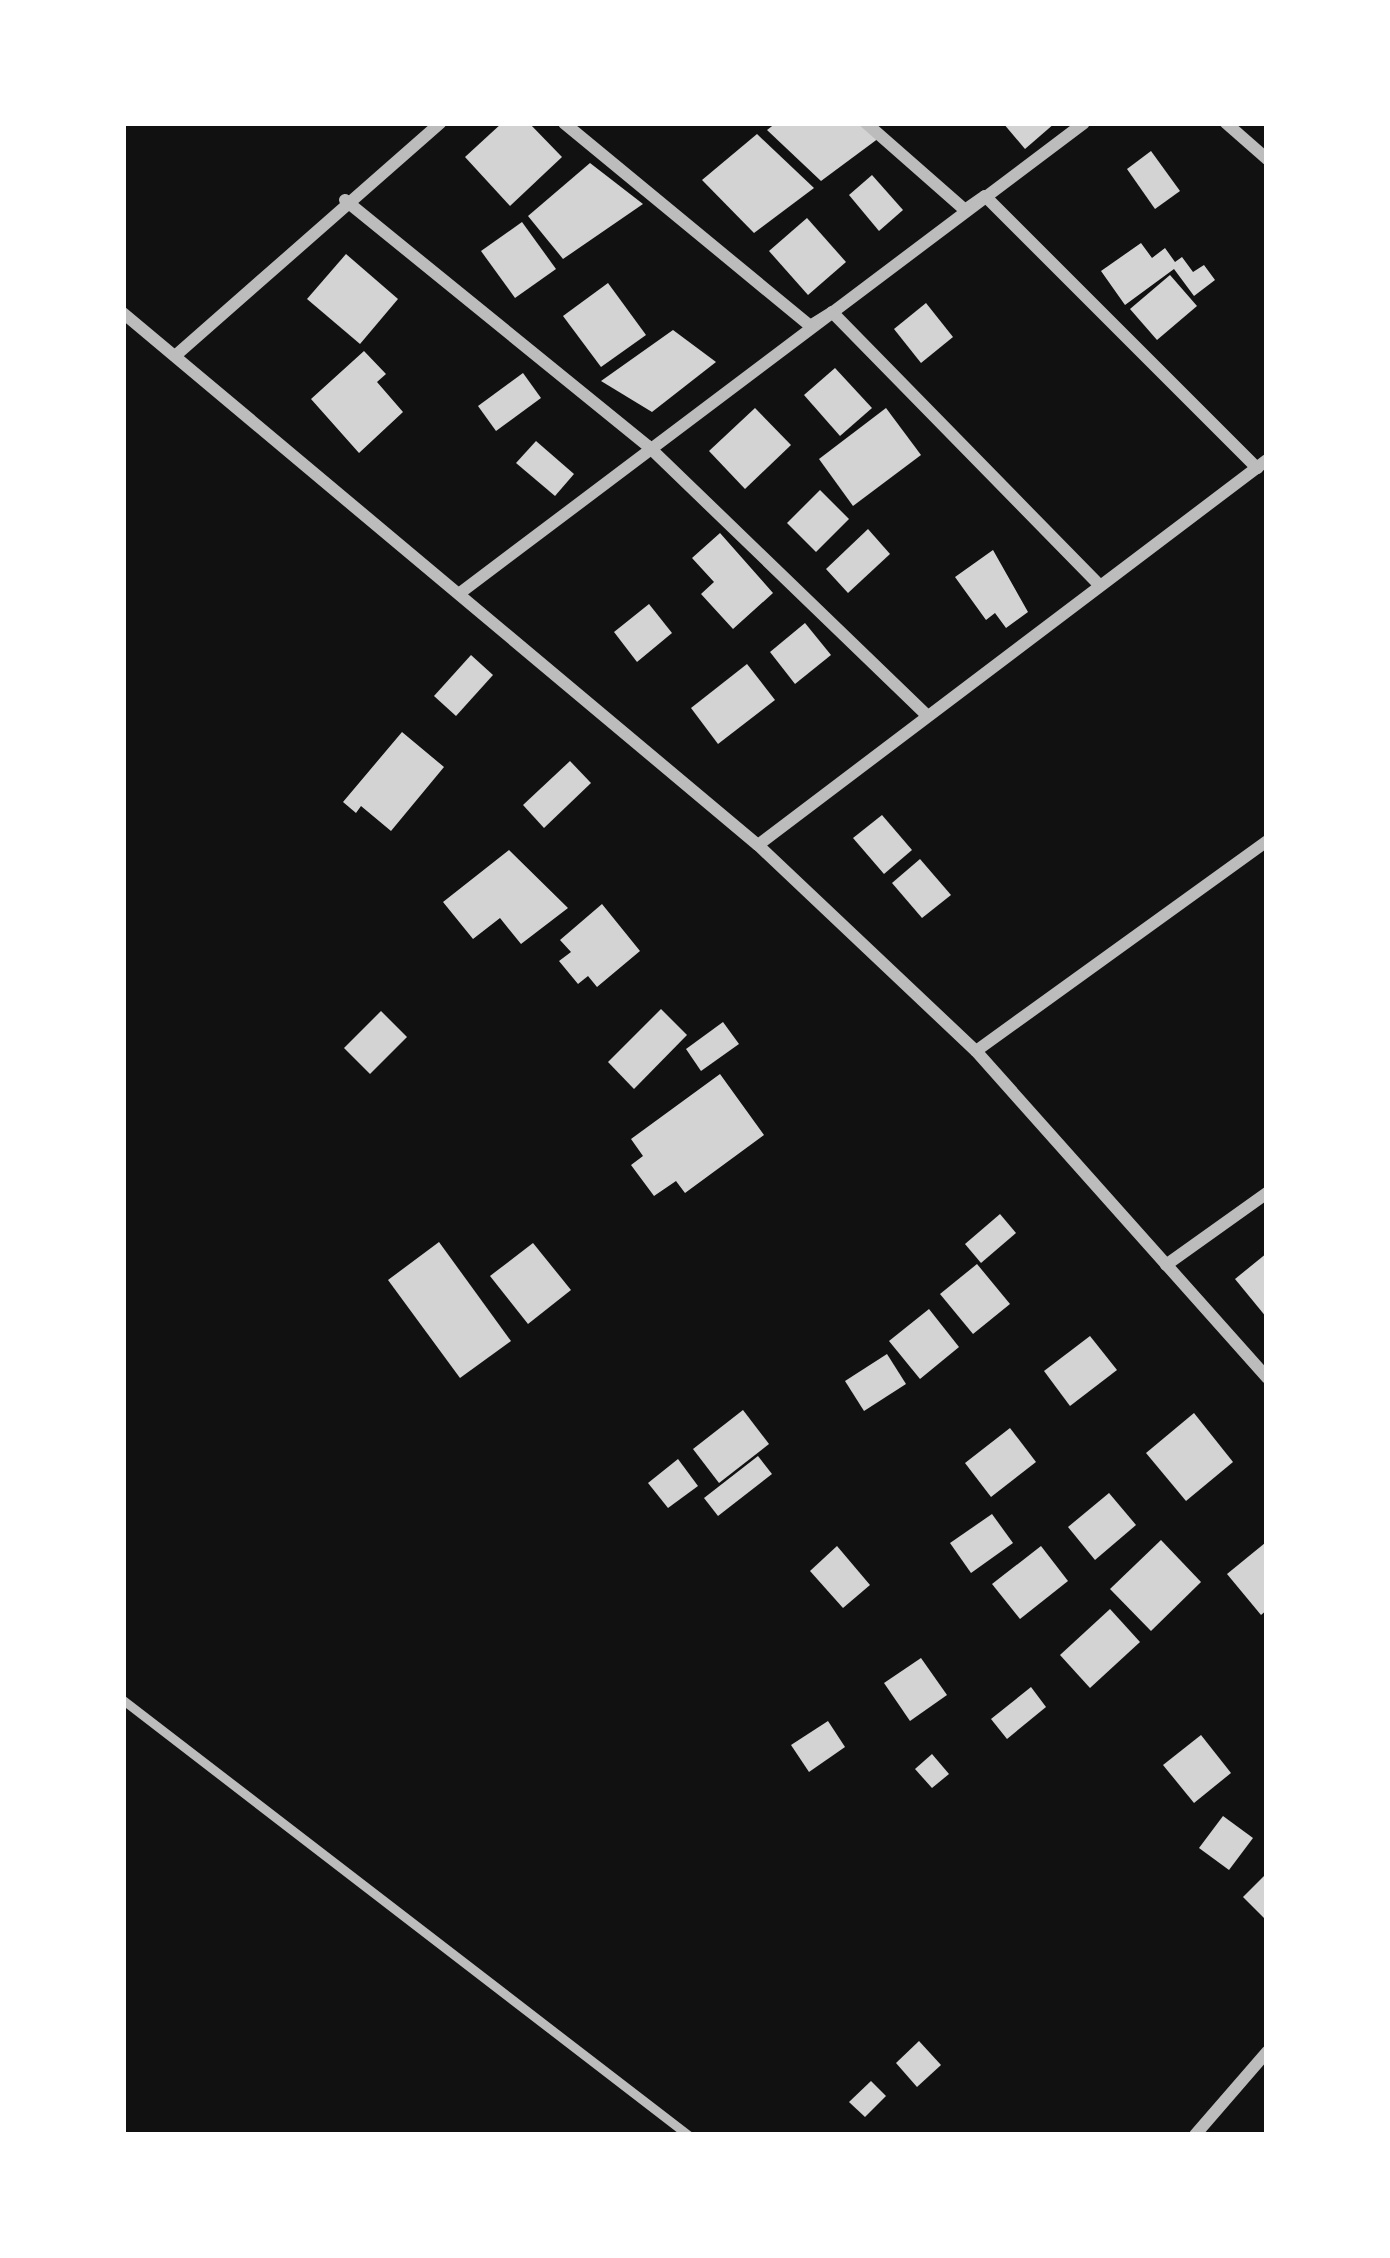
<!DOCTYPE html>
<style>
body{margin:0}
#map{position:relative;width:1390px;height:2258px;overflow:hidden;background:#111;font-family:Signika,sans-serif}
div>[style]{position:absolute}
.building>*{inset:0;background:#d3d3d3}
.service>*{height:9px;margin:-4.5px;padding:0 4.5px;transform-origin:4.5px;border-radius:4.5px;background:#bcbcbc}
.minor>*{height:12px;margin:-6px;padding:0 6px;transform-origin:6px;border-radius:6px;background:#bcbcbc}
span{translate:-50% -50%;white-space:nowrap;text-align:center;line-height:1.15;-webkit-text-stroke:10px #fff;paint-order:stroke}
.frame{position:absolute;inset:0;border:126px solid #fff;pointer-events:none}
</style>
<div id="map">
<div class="building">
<div style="clip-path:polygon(502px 123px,529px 123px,562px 157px,510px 206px,465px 157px)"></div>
<div style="clip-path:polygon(776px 123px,858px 123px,879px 138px,821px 181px,767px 130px)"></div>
<div style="clip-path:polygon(1003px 123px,1055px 123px,1025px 149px)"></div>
<div style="clip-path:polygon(757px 134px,814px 188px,754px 233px,702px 180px)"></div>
<div style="clip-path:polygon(1151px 151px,1180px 191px,1155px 209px,1127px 169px)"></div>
<div style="clip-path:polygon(590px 163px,643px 204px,563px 259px,528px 216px)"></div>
<div style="clip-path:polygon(872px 175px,903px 210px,879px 231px,849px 195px)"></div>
<div style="clip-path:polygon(807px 218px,846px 262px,808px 295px,769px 251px)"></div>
<div style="clip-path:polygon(522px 222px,556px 269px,515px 298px,481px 251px)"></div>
<div style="clip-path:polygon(1141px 243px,1152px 258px,1165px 248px,1175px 262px,1182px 257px,1193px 272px,1204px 265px,1215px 280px,1194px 296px,1174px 269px,1125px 305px,1101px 271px)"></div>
<div style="clip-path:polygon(346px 254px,398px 299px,360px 344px,307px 299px)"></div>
<div style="clip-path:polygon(1170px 275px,1197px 306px,1157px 340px,1130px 309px)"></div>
<div style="clip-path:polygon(608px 283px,646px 335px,601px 367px,563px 316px)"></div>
<div style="clip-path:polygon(926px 303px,953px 337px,921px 363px,894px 329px)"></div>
<div style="clip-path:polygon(673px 330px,716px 362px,652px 412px,601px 381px)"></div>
<div style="clip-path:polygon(364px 351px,386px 374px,377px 382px,403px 412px,359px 453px,311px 399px)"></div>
<div style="clip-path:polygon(835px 368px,872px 408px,840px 436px,804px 395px)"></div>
<div style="clip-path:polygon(523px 373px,541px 398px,496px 431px,478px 406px)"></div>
<div style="clip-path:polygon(755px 408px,791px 445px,745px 489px,709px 451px)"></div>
<div style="clip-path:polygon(886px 408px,921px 455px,853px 506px,819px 459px)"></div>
<div style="clip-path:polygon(536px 441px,574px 474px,555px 496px,516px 463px)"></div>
<div style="clip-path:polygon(820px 490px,849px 519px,816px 552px,787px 523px)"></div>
<div style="clip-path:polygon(868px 529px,890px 554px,848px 593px,826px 569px)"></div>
<div style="clip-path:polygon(720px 533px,773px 593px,733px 629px,701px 594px,714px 582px,692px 558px)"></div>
<div style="clip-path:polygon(993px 550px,1028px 612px,1006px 628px,995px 613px,986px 620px,955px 577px)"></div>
<div style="clip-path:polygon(649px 604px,672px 633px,637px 662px,614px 632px)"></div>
<div style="clip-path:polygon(805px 623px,831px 655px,795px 684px,770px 652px)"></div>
<div style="clip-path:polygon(471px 655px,493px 675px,456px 716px,434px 696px)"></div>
<div style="clip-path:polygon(747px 664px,775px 700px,718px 744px,691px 708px)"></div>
<div style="clip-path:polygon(402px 732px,444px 767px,391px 831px,361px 806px,356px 813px,343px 802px)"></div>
<div style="clip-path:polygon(570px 761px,591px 783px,544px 828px,523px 805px)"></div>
<div style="clip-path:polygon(882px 815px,912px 850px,884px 874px,853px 838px)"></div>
<div style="clip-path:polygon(509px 850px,568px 908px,521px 944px,500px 918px,473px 939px,443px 902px)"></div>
<div style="clip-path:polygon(920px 859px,951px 895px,922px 918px,892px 883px)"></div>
<div style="clip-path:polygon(602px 904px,640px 951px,597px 987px,588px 976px,578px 984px,559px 961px,571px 952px,560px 940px)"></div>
<div style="clip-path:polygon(661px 1009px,687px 1035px,634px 1089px,608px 1062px)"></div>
<div style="clip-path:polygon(381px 1011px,407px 1037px,370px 1074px,344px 1048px)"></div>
<div style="clip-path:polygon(723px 1022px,739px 1044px,701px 1071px,686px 1049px)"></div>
<div style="clip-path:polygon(720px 1074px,764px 1135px,685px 1193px,676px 1181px,654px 1196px,631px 1165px,643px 1156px,631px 1139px)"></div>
<div style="clip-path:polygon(1000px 1214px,1016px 1233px,981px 1263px,965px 1244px)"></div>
<div style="clip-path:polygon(439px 1242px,511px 1341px,460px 1378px,388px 1280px)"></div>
<div style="clip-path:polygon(533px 1243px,571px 1290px,528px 1324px,490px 1276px)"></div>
<div style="clip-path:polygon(1267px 1253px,1267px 1318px,1235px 1279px)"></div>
<div style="clip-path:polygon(977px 1264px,1010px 1304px,973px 1334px,940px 1294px)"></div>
<div style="clip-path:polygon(929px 1309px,959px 1347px,920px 1379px,889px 1341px)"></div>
<div style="clip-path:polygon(1090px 1336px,1117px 1370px,1070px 1406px,1044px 1371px)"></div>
<div style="clip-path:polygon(887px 1354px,906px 1384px,864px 1411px,845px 1381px)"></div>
<div style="clip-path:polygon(743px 1410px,769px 1444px,719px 1483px,693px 1449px)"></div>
<div style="clip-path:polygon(1194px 1413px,1233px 1462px,1186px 1501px,1146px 1453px)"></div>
<div style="clip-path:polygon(1010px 1428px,1036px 1462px,991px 1497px,965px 1463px)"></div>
<div style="clip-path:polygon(758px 1456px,772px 1474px,718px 1516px,704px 1498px)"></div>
<div style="clip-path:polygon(678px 1459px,698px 1486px,668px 1508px,648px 1483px)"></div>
<div style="clip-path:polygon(1109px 1493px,1136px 1525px,1095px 1560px,1068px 1527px)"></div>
<div style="clip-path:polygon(992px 1514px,1013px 1543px,971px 1573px,950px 1543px)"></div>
<div style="clip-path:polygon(1161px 1540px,1201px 1582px,1151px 1631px,1110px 1589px)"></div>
<div style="clip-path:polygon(1265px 1543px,1267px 1610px,1261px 1615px,1227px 1574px)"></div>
<div style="clip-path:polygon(837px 1546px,870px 1585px,843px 1608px,810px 1571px)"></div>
<div style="clip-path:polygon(1041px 1546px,1068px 1581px,1020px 1619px,992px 1584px)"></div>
<div style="clip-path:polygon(1110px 1609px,1140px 1642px,1090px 1688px,1060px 1655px)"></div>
<div style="clip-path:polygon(921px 1658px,947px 1695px,910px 1721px,884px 1683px)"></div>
<div style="clip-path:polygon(1031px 1687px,1046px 1707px,1007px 1739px,991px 1719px)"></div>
<div style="clip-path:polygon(828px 1721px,845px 1747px,809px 1772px,791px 1745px)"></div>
<div style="clip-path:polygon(1201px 1735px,1231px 1773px,1194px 1803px,1163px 1765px)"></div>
<div style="clip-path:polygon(932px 1754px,949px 1774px,932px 1788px,915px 1769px)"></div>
<div style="clip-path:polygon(1223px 1816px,1253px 1838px,1229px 1870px,1199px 1848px)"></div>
<div style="clip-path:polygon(1267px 1873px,1267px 1921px,1243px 1897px)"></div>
<div style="clip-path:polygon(919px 2041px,941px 2065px,917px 2087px,896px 2063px)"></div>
<div style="clip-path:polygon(871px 2081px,886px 2096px,865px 2117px,849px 2102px)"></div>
</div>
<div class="service">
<div style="left:123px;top:1700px;width:713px;rotate:37.59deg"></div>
</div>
<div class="minor">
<div style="left:564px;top:123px;width:319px;rotate:39.5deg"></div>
<div style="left:810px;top:326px;width:26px;rotate:-32deg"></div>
<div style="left:832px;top:312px;width:379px;rotate:45.6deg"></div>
<div style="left:866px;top:123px;width:132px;rotate:41.3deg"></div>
<div style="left:965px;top:210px;width:24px;rotate:-35deg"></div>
<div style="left:985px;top:196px;width:385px;rotate:45deg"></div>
<div style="left:1226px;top:123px;width:55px;rotate:41.3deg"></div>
<div style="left:345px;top:200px;width:390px;rotate:39.1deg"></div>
<div style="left:648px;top:446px;width:386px;rotate:44deg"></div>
<div style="left:123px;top:313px;width:828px;rotate:39.96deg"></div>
<div style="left:758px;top:845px;width:300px;rotate:43.4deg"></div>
<div style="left:976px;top:1051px;width:438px;rotate:48.3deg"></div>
<div style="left:175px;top:356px;width:353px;rotate:-41.3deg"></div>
<div style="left:460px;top:593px;width:781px;rotate:-36.99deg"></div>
<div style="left:758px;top:845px;width:638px;rotate:-37.1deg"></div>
<div style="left:976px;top:1051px;width:359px;rotate:-35.8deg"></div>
<div style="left:1166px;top:1265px;width:124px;rotate:-35.5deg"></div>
<div style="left:1195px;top:2135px;width:110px;rotate:-49.1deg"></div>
</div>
<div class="frame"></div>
</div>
